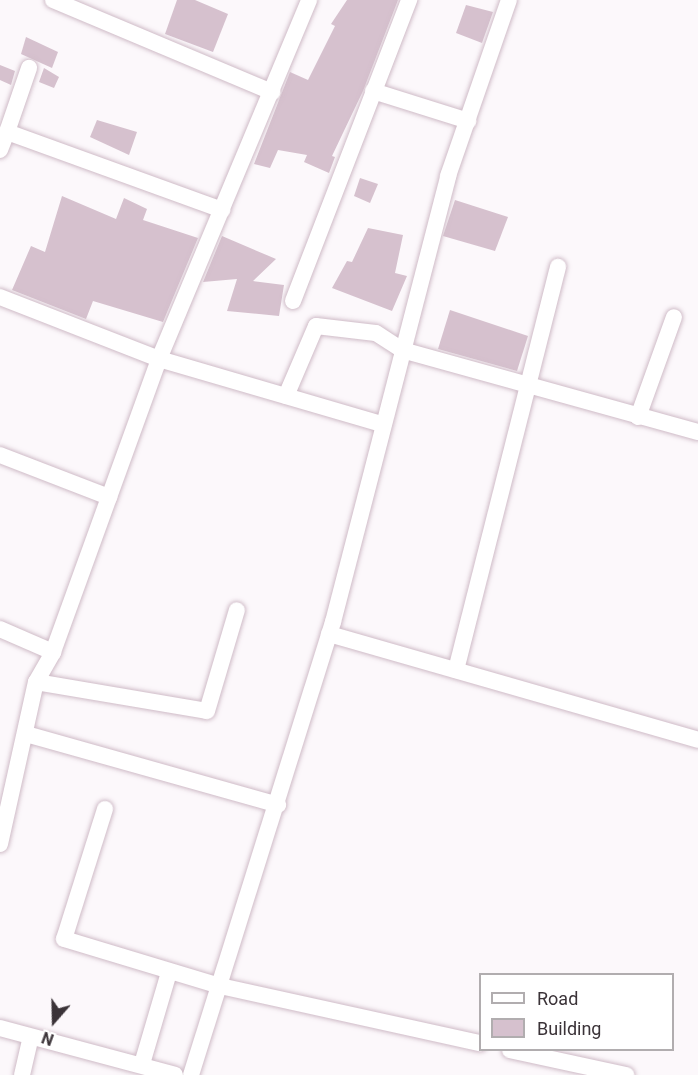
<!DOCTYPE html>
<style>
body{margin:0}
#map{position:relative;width:698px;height:1075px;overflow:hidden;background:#fcf8fb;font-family:Roboto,sans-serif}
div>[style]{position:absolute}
.building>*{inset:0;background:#d6c1ce}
.roads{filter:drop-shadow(0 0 2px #cfbbc7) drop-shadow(0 0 2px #cfbbc7)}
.minor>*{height:16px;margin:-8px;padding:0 8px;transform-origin:8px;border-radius:8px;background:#fff}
span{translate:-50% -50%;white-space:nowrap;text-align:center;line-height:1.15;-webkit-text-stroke:6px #fff;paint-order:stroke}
.legend{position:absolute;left:479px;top:973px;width:195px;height:78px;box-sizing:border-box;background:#fff;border:2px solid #b1adaf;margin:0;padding:8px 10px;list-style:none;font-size:18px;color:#3b3338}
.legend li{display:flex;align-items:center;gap:12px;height:30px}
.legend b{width:30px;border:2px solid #b1adaf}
.north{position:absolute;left:24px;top:991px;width:60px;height:60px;-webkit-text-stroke:4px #fff;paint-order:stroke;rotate:200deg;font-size:16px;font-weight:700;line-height:24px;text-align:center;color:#3b3338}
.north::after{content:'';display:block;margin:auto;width:21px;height:27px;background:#3b3338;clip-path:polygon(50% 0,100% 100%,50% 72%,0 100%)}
</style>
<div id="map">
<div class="building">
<div style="clip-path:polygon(177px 0,195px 0,228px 14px,213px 52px,165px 34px)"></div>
<div style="clip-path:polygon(347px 0,398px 0,363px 91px,332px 156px,335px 157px,329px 173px,304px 162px,307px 155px,278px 150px,270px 168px,254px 164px,290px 72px,308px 80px,335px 26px,331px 24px)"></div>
<div style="clip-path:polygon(466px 5px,493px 12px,482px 43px,456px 33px)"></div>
<div style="clip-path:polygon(26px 37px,58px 52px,52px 68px,21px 54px)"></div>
<div style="clip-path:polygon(0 65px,15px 71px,11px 85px,0 80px)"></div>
<div style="clip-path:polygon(44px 68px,59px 77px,54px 88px,39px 82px)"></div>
<div style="clip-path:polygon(97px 120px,137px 132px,129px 155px,90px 137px)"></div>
<div style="clip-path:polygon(360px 178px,378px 184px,370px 203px,354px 196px)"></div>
<div style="clip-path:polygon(62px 196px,116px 219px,124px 198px,147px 209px,143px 220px,198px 238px,163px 322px,93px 301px,86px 319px,12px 290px,31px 246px,45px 252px)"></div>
<div style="clip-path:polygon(455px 200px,508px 217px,495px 251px,443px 236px)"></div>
<div style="clip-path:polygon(368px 228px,403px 235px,395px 273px,407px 276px,392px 311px,332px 288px,347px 261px,352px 262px)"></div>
<div style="clip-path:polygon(222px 236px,276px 259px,253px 281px,284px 285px,279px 316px,227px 311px,237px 279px,203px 282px)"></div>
<div style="clip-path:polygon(450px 310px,528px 336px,517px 371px,438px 349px)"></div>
</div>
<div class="roads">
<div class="minor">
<div style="left:53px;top:0;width:238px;rotate:22.8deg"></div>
<div style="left:373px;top:91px;width:100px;rotate:17.5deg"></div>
<div style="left:7px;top:132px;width:68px;rotate:-71deg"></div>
<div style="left:0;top:150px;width:19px;rotate:-69deg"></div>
<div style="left:7px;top:132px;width:229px;rotate:19.9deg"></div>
<div style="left:0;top:297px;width:171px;rotate:21.3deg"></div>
<div style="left:159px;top:359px;width:234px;rotate:16.3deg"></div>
<div style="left:293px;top:301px;width:323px;rotate:-68.9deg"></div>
<div style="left:286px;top:396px;width:76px;rotate:-66.8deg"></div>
<div style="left:316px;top:326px;width:60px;rotate:6.7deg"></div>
<div style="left:376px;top:333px;width:31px;rotate:33deg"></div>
<div style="left:402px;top:350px;width:307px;rotate:15.5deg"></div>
<div style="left:638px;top:417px;width:106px;rotate:-70.2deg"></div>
<div style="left:0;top:455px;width:117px;rotate:21.1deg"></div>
<div style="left:0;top:629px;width:58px;rotate:23.5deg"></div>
<div style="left:329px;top:634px;width:384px;rotate:16deg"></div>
<div style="left:456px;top:670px;width:416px;rotate:-75.8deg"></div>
<div style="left:36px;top:682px;width:173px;rotate:9.6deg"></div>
<div style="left:207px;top:711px;width:105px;rotate:-73.5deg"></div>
<div style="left:26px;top:734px;width:262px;rotate:15.7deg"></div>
<div style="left:105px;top:809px;width:136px;rotate:107.5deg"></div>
<div style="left:64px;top:939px;width:163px;rotate:16.8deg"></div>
<div style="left:220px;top:986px;width:266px;rotate:12.4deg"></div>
<div style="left:0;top:844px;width:166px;rotate:-77.5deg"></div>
<div style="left:36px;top:682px;width:34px;rotate:-60deg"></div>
<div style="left:53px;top:652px;width:312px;rotate:-70.1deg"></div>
<div style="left:159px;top:359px;width:389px;rotate:-67.3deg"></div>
<div style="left:0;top:1028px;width:181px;rotate:15deg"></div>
<div style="left:510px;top:1050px;width:119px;rotate:12.2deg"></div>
<div style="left:142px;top:1064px;width:96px;rotate:-73.6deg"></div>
<div style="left:22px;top:1075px;width:39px;rotate:-77deg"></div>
<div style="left:191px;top:1075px;width:475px;rotate:-72.6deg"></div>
<div style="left:333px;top:622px;width:461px;rotate:-75.5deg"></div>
<div style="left:448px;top:176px;width:186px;rotate:-70.9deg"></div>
</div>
</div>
<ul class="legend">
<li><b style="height:8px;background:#fff"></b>Road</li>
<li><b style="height:16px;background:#d6c1ce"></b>Building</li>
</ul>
<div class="north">N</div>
</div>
